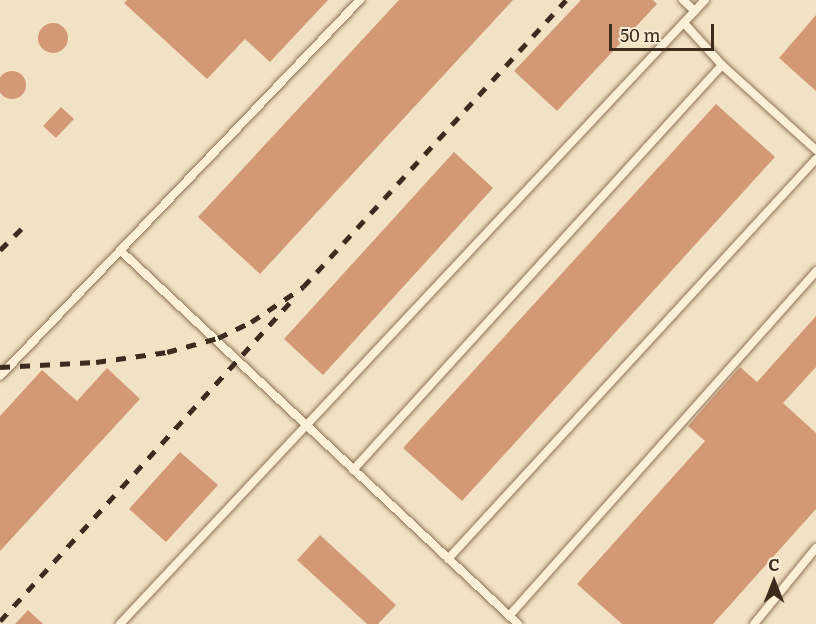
<!DOCTYPE html>
<meta charset="utf-8">
<style>
body{margin:0}
#map{position:relative;width:816px;height:624px;overflow:hidden;background:#f2e2c4;font-family:Literata,serif}
div>[style]{position:absolute}
.building>*{inset:0;background:#d39977}
.round{border-radius:50%}
.roads{filter:drop-shadow(0 0 2px #8f7358) drop-shadow(0 0 2px #8f7358)}
.lane>*{height:8px;margin:-4px;padding:0 4px;transform-origin:4px;border-radius:4px;background:#fcf0d8}
.rail>*{height:4.5px;margin-top:-2.25px;transform-origin:0;background:repeating-linear-gradient(90deg,#3d2c1e 0 10px,transparent 0 20px)}
span{translate:-50% -50%;white-space:nowrap;text-align:center;line-height:1.15;-webkit-text-stroke:5px #f9edd5;paint-order:stroke}
.north{position:absolute;left:744px;top:552px;width:60px;height:60px;-webkit-text-stroke:4px #f9edd5;paint-order:stroke;rotate:0deg;font-size:16px;font-weight:700;line-height:24px;text-align:center;color:#3d2c1e}
.north::after{content:'';display:block;margin:auto;width:21px;height:27px;background:#3d2c1e;clip-path:polygon(50% 0,100% 100%,50% 72%,0 100%)}
.scale{position:absolute;left:609px;top:24px;width:105px;height:27px;box-sizing:border-box;border:3px solid #3d2c1e;border-top:0;padding-left:8px;font-size:18px;line-height:21px;white-space:nowrap;color:#3d2c1e;-webkit-text-stroke:4px #f9edd5;paint-order:stroke}
</style>
<div id="map">
<div class="building">
<div style="clip-path:polygon(127px 0,328px 0,270px 62px,245px 39px,207px 79px,124px 3px)"></div>
<div style="clip-path:polygon(399px 0,513px 0,260px 274px,198px 217px)"></div>
<div style="clip-path:polygon(581px 0,653px 0,657px 4px,557px 111px,514px 71px)"></div>
<div style="clip-path:polygon(816px 15px,816px 91px,779px 58px)"></div>
<div class="round" style="left:38px;top:23px;width:30px;height:30px"></div>
<div class="round" style="left:-2px;top:71px;width:28px;height:28px"></div>
<div style="clip-path:polygon(716px 104px,775px 157px,462px 501px,403px 448px)"></div>
<div style="clip-path:polygon(61px 107px,74px 119px,56px 138px,43px 126px)"></div>
<div style="clip-path:polygon(454px 152px,493px 188px,323px 375px,284px 339px)"></div>
<div style="clip-path:polygon(816px 316px,816px 367px,783px 403px,816px 433px,816px 509px,713px 624px,622px 624px,577px 584px,705px 441px,688px 426px,740px 367px,757px 382px)"></div>
<div style="clip-path:polygon(107px 368px,140px 399px,0 551px,0 416px,42px 370px,77px 401px)"></div>
<div style="clip-path:polygon(180px 452px,218px 485px,166px 542px,129px 509px)"></div>
<div style="clip-path:polygon(320px 535px,396px 605px,378px 624px,367px 624px,297px 560px)"></div>
<div style="clip-path:polygon(28px 610px,43px 624px,15px 624px)"></div>
</div>
<div class="roads">
<div class="lane">
<div style="left:683px;top:0;width:16px;rotate:43deg"></div>
<div style="left:684px;top:23px;width:57px;rotate:47.9deg"></div>
<div style="left:722px;top:65px;width:127px;rotate:42.1deg"></div>
<div style="left:121px;top:251px;width:545px;rotate:43.21deg"></div>
<div style="left:0;top:376px;width:521px;rotate:-46.25deg"></div>
<div style="left:353px;top:470px;width:548px;rotate:-47.66deg"></div>
<div style="left:448px;top:559px;width:544px;rotate:-47.39deg"></div>
<div style="left:509px;top:616px;width:462px;rotate:-48.3deg"></div>
<div style="left:120px;top:624px;width:855px;rotate:-46.85deg"></div>
<div style="left:754px;top:624px;width:98px;rotate:-50.8deg"></div>
</div>
</div>
<div class="rail">
<div style="left:0;top:250px;width:35px;rotate:-45deg"></div>
<div style="left:0;top:367px;width:96px;rotate:-3deg"></div>
<div style="left:96px;top:362px;width:72px;rotate:-8deg"></div>
<div style="left:167px;top:352px;width:53px;rotate:-15.4deg"></div>
<div style="left:218px;top:338px;width:37px;rotate:-26deg"></div>
<div style="left:251px;top:322px;width:63px;rotate:-33.9deg"></div>
<div style="left:303px;top:287px;width:389px;rotate:-47.5deg"></div>
<div style="left:0;top:621px;width:430px;rotate:-47.7deg"></div>
</div>
<div class="north">С</div>
<div class="scale">50 m</div>
</div>
